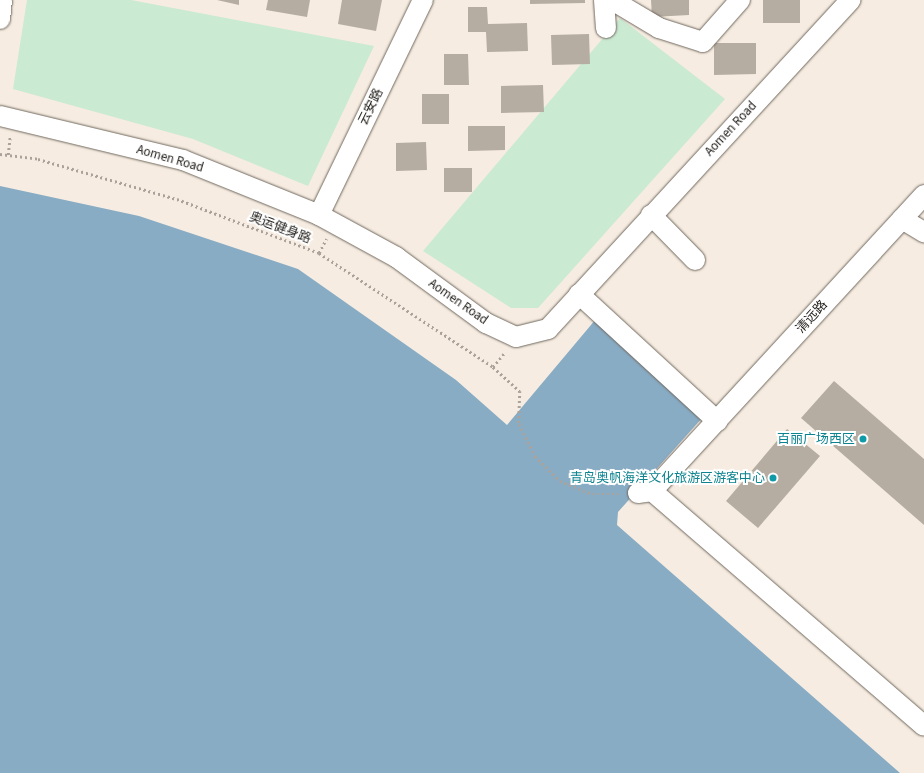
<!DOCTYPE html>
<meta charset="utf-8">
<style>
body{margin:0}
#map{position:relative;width:924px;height:773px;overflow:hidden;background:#f6ece1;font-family:"Source Sans 3","Noto Sans SC",sans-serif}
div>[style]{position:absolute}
.green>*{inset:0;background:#caead2}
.water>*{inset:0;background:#89acc5}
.building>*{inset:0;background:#b6ada2}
.path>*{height:2.5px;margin-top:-1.25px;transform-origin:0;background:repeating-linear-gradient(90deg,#aba39b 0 2px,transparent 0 5px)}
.roads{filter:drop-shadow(0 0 1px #70685e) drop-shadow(0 0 1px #70685e)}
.minor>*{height:20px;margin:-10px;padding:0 10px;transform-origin:10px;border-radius:10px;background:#fff}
.dots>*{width:11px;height:11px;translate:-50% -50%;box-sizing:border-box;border:2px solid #fff;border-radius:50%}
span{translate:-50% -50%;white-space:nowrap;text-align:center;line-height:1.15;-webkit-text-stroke:4px #fff;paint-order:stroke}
.street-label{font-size:13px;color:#201d19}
.culture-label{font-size:13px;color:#0d838f}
.right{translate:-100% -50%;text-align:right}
</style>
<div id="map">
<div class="green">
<div style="clip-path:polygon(27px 0,131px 0,374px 46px,308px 186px,193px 139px,13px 89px)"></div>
<div style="clip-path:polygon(620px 18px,725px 99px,538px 308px,511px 308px,423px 251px)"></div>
</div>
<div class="water">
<div style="clip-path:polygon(0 186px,139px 216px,298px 269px,456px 380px,507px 425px,596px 319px,703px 417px,618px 512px,617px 525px,900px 773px,0 773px)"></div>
</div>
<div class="building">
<div style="clip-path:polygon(217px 0,239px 0,239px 5px)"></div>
<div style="clip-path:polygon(268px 0,310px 0,307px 17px,266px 10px)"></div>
<div style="clip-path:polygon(342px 0,382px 0,376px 31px,338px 24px)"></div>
<div style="clip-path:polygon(530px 0,585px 0,585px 3px,530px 4px)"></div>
<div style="clip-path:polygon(651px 0,689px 0,689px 15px,652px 17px)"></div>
<div style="clip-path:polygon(763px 0,800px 0,800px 23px,763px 23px)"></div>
<div style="clip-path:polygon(468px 7px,487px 7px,488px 24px,527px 23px,528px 51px,487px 52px,486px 32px,468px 32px)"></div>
<div style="clip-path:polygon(589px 34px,590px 64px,552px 65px,551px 35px)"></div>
<div style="clip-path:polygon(714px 43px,756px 43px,756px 74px,714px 75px)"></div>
<div style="clip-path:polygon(444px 54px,468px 54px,469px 85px,444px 85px)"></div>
<div style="clip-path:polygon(543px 85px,544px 112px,501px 113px,501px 86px)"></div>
<div style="clip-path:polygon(422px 94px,449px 94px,449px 124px,422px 124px)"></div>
<div style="clip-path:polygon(468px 126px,505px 126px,505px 150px,468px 151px)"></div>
<div style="clip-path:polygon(426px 142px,427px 170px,396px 171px,396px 143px)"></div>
<div style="clip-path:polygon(444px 168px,472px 168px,472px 192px,444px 192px)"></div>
<div style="clip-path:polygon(834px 381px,924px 459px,924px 525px,801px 418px)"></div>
<div style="clip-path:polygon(787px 429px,820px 456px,758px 528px,726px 501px)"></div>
</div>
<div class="path">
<div style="left:0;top:154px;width:38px;rotate:7deg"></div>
<div style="left:38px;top:159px;width:145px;rotate:16.1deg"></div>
<div style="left:177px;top:199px;width:152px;rotate:20.8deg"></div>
<div style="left:319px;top:253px;width:208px;rotate:33.2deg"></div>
<div style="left:493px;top:367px;width:36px;rotate:42deg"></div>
<div style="left:520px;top:391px;width:33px;rotate:92deg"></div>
<div style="left:519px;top:424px;width:36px;rotate:63deg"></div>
<div style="left:535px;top:456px;width:35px;rotate:45deg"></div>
<div style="left:560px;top:481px;width:35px;rotate:22deg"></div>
<div style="left:592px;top:494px;width:29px"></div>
<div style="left:8px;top:155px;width:18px;rotate:-84deg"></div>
<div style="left:319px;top:253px;width:16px;rotate:-63deg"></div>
<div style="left:493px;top:367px;width:19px;rotate:-51deg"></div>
</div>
<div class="roads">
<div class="minor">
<div style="left:604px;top:0;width:28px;rotate:86deg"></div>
<div style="left:612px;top:0;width:55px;rotate:30.8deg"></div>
<div style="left:659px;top:28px;width:46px;rotate:17.7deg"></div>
<div style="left:703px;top:42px;width:56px;rotate:-48.6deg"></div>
<div style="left:0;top:19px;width:19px;rotate:-84deg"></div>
<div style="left:0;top:116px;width:188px;rotate:13.5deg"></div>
<div style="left:183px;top:160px;width:147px;rotate:22deg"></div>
<div style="left:319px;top:215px;width:88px;rotate:28.6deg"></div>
<div style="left:396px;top:257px;width:112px;rotate:36.3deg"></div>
<div style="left:486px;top:323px;width:33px;rotate:25deg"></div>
<div style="left:516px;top:337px;width:33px;rotate:-14deg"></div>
<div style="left:548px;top:329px;width:447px;rotate:-47.4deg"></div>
<div style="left:319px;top:215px;width:239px;rotate:-64.2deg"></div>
<div style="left:651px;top:215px;width:63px;rotate:45.6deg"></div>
<div style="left:902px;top:219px;width:26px;rotate:31deg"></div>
<div style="left:579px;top:294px;width:188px;rotate:42.6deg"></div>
<div style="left:652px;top:491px;width:402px;rotate:-47.4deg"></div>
<div style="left:638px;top:493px;width:14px;rotate:-8deg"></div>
<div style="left:652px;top:491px;width:359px;rotate:40.8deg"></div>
</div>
</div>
<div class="dots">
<div style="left:863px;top:439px;background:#0f9aa8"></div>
<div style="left:773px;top:478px;background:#0f9aa8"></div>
</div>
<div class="street-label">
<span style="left:371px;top:107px;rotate:-64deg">云安路</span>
<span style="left:731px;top:129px;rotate:-47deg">Aomen Road</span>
<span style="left:170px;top:159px;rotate:16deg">Aomen Road</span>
<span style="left:280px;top:228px;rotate:21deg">奥运健身路</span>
<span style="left:458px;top:302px;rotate:35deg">Aomen Road</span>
<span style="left:812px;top:317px;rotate:-48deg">清远路</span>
</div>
<div class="culture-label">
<span class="right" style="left:855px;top:439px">百丽广场西区</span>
<span class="right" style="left:765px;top:478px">青岛奥帆海洋文化旅游区游客中心</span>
</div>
</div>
